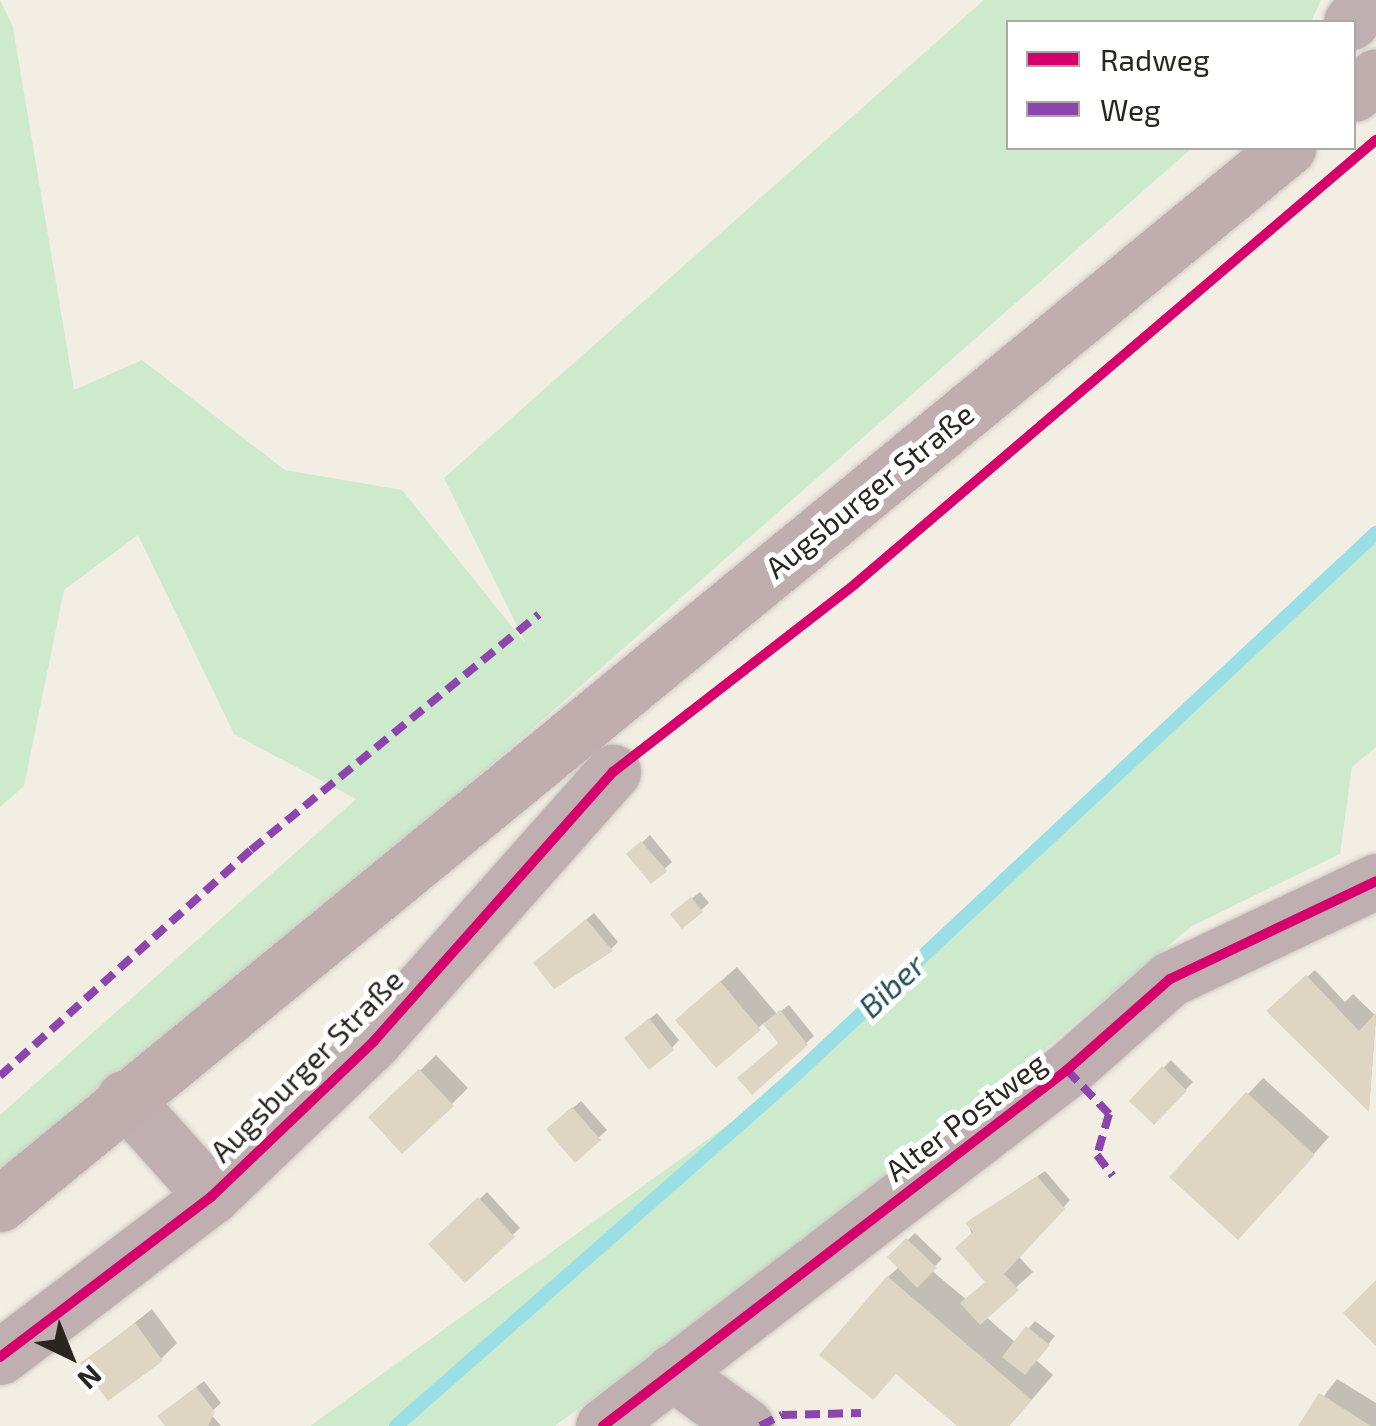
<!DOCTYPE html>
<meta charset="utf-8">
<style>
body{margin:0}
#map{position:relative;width:1376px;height:1426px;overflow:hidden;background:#f3eee4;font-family:"Exo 2",sans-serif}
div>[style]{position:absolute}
.green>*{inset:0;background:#ceeacd}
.shadow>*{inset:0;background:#0003}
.stream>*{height:14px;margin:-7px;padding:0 7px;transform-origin:7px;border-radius:7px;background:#99dfe5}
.building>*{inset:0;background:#ded5c3}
.roads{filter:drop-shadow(0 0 2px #cdc9c2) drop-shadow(0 0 2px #cdc9c2)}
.minor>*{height:55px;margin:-27.5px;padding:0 27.5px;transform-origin:27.5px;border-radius:27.5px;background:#c0afb0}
.major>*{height:55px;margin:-27.5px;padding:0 27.5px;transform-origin:27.5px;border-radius:27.5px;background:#c0aeae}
.quiet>*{height:8px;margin-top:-4px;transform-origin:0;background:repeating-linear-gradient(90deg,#8e44ad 0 15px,transparent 0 23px)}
.cycleway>*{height:10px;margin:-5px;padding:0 5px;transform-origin:5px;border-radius:5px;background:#d6006c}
span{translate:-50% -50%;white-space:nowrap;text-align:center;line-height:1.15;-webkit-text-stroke:10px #fff;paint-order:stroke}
.street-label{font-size:30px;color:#2a261f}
.water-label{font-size:32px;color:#225056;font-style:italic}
.legend{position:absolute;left:1006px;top:20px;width:350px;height:130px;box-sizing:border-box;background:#fff;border:2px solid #aaa8a5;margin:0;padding:12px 18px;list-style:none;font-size:30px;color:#2a261f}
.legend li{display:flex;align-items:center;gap:20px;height:50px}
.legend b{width:50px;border:2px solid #aaa8a5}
.north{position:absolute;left:20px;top:1306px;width:100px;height:100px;-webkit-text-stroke:8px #fff;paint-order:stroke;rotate:137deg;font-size:28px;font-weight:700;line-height:40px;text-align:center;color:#2a261f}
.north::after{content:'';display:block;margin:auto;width:35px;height:45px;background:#2a261f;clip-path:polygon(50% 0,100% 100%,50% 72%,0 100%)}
</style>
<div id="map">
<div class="green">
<div style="clip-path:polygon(0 0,13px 27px,74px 390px,142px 360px,285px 470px,402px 490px,526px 644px,444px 478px,984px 0,1321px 0,1311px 22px,1008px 22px,1008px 148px,1192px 148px,317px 918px,0 1175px,0 1115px,356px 799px,234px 734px,138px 535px,64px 590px,24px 786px,0 807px)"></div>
<div style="clip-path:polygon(1376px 533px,1376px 747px,1352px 767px,1340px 854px,1192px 926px,861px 1202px,555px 1426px,310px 1426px,790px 1080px)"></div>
</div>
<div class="shadow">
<div style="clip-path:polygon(650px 835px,672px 862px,651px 881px,629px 855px)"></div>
<div style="clip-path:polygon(700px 892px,709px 903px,683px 926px,681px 907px)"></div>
<div style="clip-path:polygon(594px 913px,618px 942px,611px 949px,543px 956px)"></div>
<div style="clip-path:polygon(737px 967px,777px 1014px,789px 1005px,814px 1036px,753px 1091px,781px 1042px,765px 1022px,716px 1065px,694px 1005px)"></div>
<div style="clip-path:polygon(1315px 970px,1345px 1002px,1353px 994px,1376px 1016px,1369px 1108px,1269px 1011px)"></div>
<div style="clip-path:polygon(657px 1013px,679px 1040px,672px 1048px,635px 1031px)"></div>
<div style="clip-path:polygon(436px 1055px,468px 1088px,452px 1104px,372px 1118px)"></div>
<div style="clip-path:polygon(1171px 1060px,1193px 1082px,1154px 1122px,1132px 1101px)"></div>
<div style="clip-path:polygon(1263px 1078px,1329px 1137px,1254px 1221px,1172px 1176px)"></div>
<div style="clip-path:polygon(581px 1101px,607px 1130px,575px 1159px,556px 1122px)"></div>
<div style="clip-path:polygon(1045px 1171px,1070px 1200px,1019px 1257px,1033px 1272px,985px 1316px,1016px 1343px,1035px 1321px,1055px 1336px,1036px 1360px,1053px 1375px,1009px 1426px,961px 1426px,888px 1277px,900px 1266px,890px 1257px,915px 1233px,942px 1259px,931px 1270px,967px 1300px,987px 1281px,968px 1223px)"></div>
<div style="clip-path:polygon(487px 1192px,520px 1228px,465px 1279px,432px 1244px)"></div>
<div style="clip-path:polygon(152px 1309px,177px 1343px,161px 1359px,84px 1363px)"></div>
<div style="clip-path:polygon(1337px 1379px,1376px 1403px,1376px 1426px,1301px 1426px)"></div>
<div style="clip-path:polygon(204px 1381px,221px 1403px,210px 1413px,221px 1426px,170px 1426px,168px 1409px)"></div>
</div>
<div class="stream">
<div style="left:396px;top:1426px;width:524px;rotate:-41.29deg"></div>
<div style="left:790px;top:1080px;width:802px;rotate:-43.03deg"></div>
</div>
<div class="building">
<div style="clip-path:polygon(641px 841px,667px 871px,651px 884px,626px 854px)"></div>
<div style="clip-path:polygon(691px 897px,703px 912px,682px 929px,670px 914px)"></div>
<div style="clip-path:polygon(586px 919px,613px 951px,554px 989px,533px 963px)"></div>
<div style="clip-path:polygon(1306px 975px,1359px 1031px,1376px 1013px,1369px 1112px,1266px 1011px)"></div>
<div style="clip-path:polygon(720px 981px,761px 1030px,716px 1068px,675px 1020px)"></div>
<div style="clip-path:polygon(780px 1010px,808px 1045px,752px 1095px,737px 1078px,778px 1043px,763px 1024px)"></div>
<div style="clip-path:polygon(649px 1018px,674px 1050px,649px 1070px,624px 1038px)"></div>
<div style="clip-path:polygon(1162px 1066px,1187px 1091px,1154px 1125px,1129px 1101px)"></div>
<div style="clip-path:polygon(419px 1069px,454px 1106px,402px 1154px,368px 1117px)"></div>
<div style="clip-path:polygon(1246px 1092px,1315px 1155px,1238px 1240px,1169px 1177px)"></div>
<div style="clip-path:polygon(572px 1107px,601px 1140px,575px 1163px,546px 1129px)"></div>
<div style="clip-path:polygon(1037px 1176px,1065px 1209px,1004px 1274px,1019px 1290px,980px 1325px,960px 1303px,985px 1282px,955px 1248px,973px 1232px,965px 1223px)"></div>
<div style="clip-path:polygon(478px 1197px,515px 1237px,465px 1283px,428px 1244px)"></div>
<div style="clip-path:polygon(906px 1238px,937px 1268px,917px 1288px,887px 1257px)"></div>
<div style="clip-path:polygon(887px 1276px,1032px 1400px,1009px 1426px,957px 1426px,896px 1374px,873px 1400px,819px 1355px)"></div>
<div style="clip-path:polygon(1376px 1280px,1376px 1346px,1343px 1313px)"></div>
<div style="clip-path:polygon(135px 1323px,163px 1361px,108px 1401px,80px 1363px)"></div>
<div style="clip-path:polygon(1026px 1326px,1050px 1345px,1025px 1375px,1002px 1357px)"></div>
<div style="clip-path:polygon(196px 1387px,215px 1412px,208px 1426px,165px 1426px,157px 1416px)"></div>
<div style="clip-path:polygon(1319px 1393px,1371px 1426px,1298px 1426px)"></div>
</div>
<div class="roads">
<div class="minor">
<div style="left:1351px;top:22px;width:28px;rotate:-52deg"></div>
<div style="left:124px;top:1098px;width:132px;rotate:48.1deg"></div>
<div style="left:0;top:1357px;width:266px;rotate:-37.2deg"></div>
<div style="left:212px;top:1196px;width:224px;rotate:-43.7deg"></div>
<div style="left:374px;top:1041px;width:360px;rotate:-48.4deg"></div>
<div style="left:672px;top:1372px;width:92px;rotate:36.1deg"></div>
<div style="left:603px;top:1426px;width:585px;rotate:-37.5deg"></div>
<div style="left:1067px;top:1070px;width:137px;rotate:-41.5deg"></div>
<div style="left:1170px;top:979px;width:228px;rotate:-25.4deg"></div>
</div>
<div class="major">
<div style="left:1354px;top:94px;width:28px;rotate:-39deg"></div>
<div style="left:0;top:1204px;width:1666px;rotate:-39.35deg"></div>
</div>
</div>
<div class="quiet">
<div style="left:1067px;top:1070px;width:61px;rotate:46.3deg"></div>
<div style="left:1109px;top:1114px;width:43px;rotate:106.3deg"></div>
<div style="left:1097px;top:1155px;width:26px;rotate:53deg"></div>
<div style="left:0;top:1076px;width:338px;rotate:-42deg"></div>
<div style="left:251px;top:850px;width:372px;rotate:-39.3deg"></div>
<div style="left:760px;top:1426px;width:25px;rotate:-27deg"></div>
<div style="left:782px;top:1415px;width:79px;rotate:-1.5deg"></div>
</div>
<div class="cycleway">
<div style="left:0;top:1357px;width:266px;rotate:-37.2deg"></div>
<div style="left:212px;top:1196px;width:224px;rotate:-43.7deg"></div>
<div style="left:374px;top:1041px;width:360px;rotate:-48.4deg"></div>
<div style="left:613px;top:772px;width:306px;rotate:-37.8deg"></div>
<div style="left:855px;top:584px;width:685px;rotate:-40.44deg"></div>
<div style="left:603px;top:1426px;width:585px;rotate:-37.5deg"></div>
<div style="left:1067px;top:1070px;width:137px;rotate:-41.5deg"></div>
<div style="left:1170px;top:979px;width:228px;rotate:-25.4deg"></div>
</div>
<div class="street-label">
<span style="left:869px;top:490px;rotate:-39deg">Augsburger Straße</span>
<span style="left:306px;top:1065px;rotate:-45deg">Augsburger Straße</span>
<span style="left:965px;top:1116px;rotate:-37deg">Alter Postweg</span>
</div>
<div class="water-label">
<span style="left:891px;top:985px;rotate:-43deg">Biber</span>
</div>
<ul class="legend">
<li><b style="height:12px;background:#d6006c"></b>Radweg</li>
<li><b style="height:12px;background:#8e44ad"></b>Weg</li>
</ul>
<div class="north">N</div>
</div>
